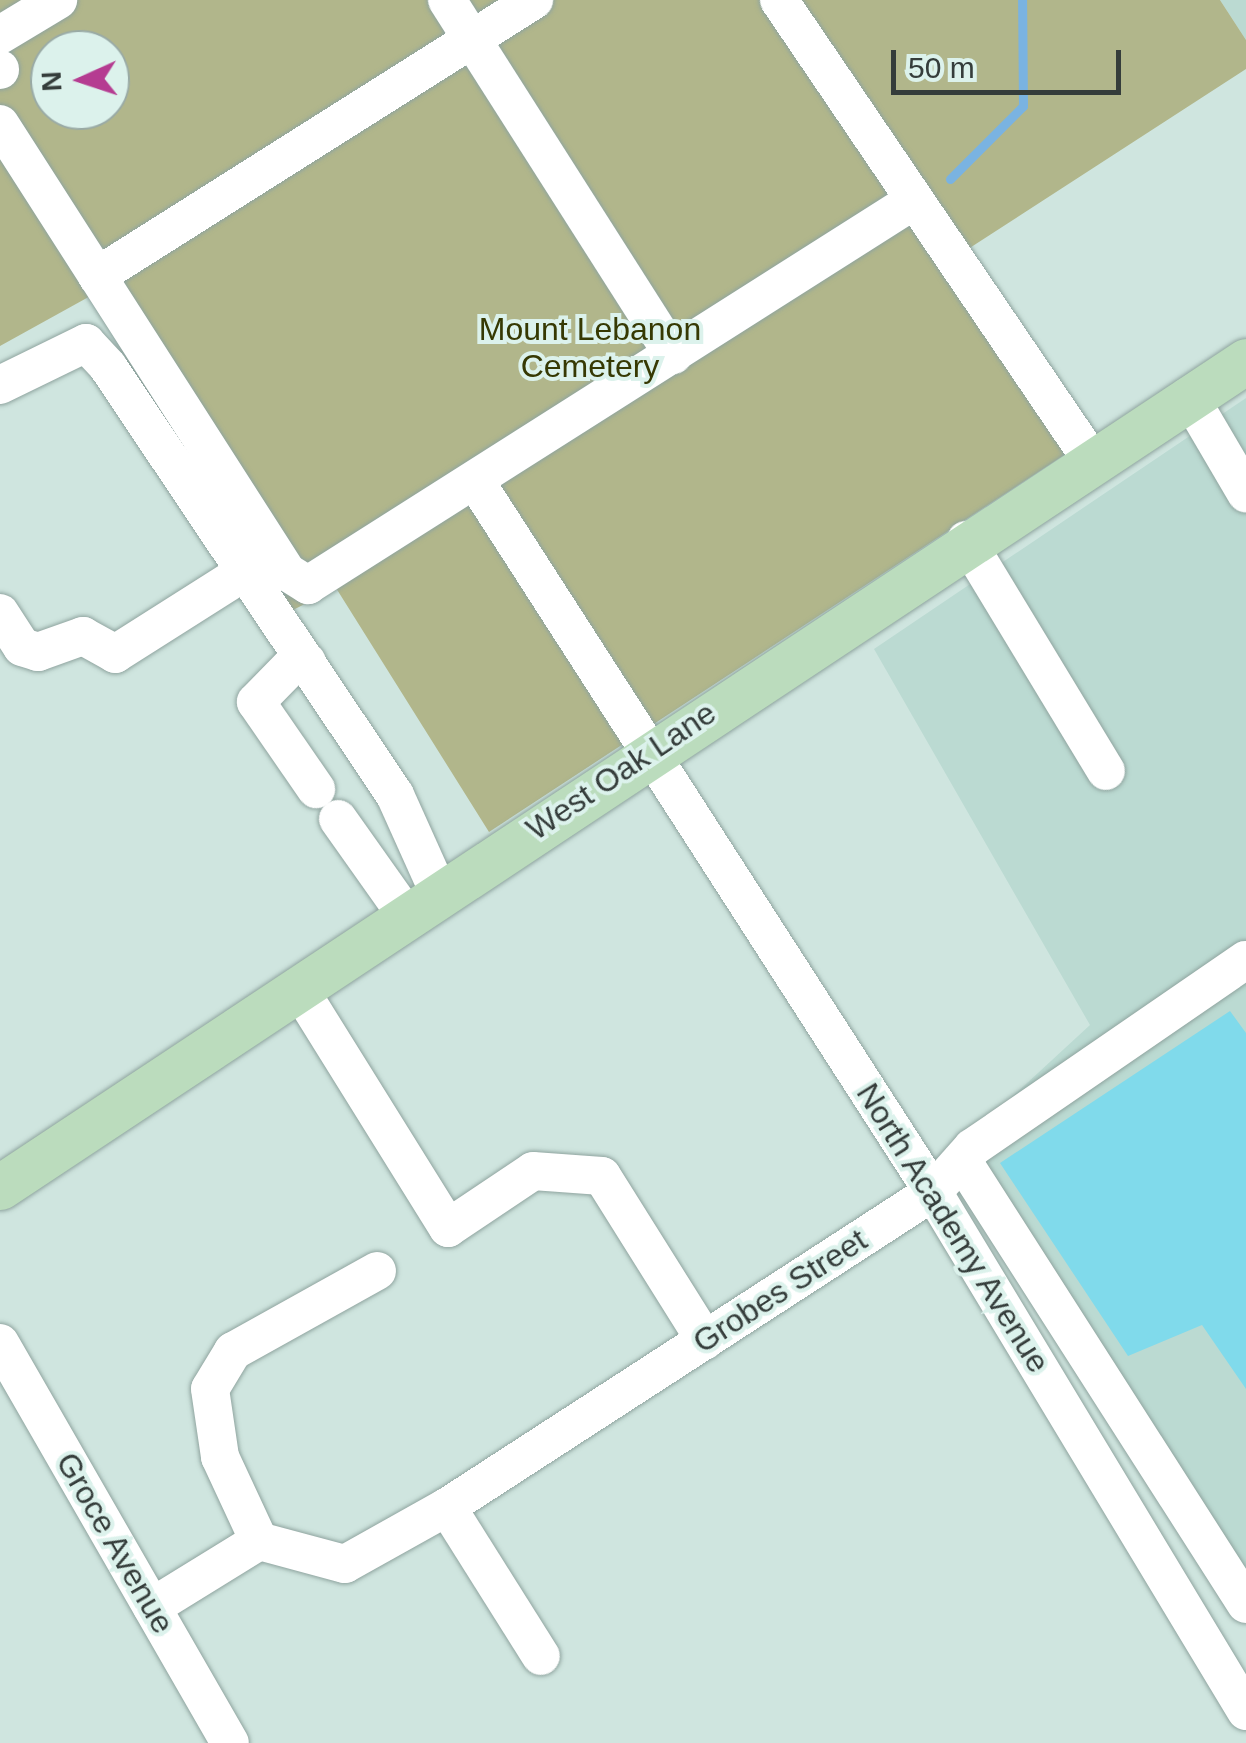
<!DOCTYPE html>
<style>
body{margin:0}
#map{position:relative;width:1246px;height:1743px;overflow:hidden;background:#cfe5df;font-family:Helvetica,sans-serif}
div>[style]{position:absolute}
.built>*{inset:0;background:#bbdad2}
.green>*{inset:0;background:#b1b68b}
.stream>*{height:9px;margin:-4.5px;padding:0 4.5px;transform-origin:4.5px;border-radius:4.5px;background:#7ab3e1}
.building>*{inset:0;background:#80daeb}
.roads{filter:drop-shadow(0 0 2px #8fa49f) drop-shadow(0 0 2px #8fa49f)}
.minor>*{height:38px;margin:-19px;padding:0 19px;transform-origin:19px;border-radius:19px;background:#fff}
.major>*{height:45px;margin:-22.5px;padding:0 22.5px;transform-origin:22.5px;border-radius:22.5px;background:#bbdcbd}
span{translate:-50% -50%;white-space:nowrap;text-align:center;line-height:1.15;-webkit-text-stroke:8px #dcf2ec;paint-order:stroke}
.park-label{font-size:32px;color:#363903}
.street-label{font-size:32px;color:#353d3b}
.north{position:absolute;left:30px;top:30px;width:100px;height:100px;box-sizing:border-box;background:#dcf2ec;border:2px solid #99aaa5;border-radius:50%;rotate:267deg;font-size:28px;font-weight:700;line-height:40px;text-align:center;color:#353d3b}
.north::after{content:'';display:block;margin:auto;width:35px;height:45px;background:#b53c91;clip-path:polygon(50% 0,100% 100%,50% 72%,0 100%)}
.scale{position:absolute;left:891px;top:50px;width:230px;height:45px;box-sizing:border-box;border:5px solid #353d3b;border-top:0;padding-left:12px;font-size:30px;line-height:35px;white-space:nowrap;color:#353d3b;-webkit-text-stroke:8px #dcf2ec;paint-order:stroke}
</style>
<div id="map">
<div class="built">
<div style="clip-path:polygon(1220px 0,1246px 0,1246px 40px)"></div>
<div style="clip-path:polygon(1246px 398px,1246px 1614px,963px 1142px,1090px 1025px,874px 649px)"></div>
</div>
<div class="green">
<div style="clip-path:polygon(evenodd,0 0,1220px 0,1246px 40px,1246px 69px,965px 251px,1093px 436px,489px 832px,336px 588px,293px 610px,94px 294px,0 346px,0 0,50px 50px,110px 50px,110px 110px,50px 110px,50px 50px)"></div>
</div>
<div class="stream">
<div style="left:950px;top:179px;width:103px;rotate:-45deg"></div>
<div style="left:1023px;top:106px;width:106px;rotate:-90.5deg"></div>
</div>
<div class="building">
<div style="clip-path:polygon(1230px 1011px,1246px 1033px,1246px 1389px,1202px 1325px,1128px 1356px,1000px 1163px)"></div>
</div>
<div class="roads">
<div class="minor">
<div style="left:447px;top:0;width:421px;rotate:57.5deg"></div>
<div style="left:779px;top:0;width:554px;rotate:55.82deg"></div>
<div style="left:0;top:35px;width:68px;rotate:-31.1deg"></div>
<div style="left:0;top:69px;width:1px;rotate:90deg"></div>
<div style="left:0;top:124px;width:532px;rotate:57.36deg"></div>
<div style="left:287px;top:572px;width:25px;rotate:32deg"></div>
<div style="left:308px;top:585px;width:717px;rotate:-32.4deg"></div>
<div style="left:97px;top:276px;width:517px;rotate:-32.28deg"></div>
<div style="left:0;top:385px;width:96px;rotate:-26deg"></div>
<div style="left:86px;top:343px;width:33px;rotate:47deg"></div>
<div style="left:108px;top:367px;width:515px;rotate:56.16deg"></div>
<div style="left:395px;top:795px;width:107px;rotate:65.8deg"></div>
<div style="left:1189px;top:396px;width:113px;rotate:59.6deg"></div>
<div style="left:476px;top:482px;width:844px;rotate:57.23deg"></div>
<div style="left:933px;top:1192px;width:606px;rotate:58.91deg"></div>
<div style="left:966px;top:540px;width:270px;rotate:58.8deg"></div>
<div style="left:0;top:613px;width:40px;rotate:57.1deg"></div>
<div style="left:22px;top:647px;width:17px;rotate:17deg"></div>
<div style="left:38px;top:652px;width:48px;rotate:-19.6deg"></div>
<div style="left:83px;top:636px;width:37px;rotate:29deg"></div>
<div style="left:115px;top:654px;width:155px;rotate:-32.4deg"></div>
<div style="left:307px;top:662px;width:12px;rotate:180deg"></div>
<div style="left:295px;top:662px;width:56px;rotate:134.3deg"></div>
<div style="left:256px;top:702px;width:106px;rotate:55.4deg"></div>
<div style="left:338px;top:819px;width:118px;rotate:54.7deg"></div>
<div style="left:298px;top:987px;width:284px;rotate:58.1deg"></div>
<div style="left:448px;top:1228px;width:102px;rotate:-33.8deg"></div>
<div style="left:533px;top:1171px;width:69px;rotate:4.1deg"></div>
<div style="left:602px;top:1176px;width:194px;rotate:57.9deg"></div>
<div style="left:962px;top:1160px;width:527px;rotate:57.4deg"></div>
<div style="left:377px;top:1271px;width:165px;rotate:150.9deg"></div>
<div style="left:233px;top:1351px;width:44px;rotate:121.2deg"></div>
<div style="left:210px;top:1389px;width:69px;rotate:81.6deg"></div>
<div style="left:220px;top:1457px;width:93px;rotate:65.1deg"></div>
<div style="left:259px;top:1541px;width:89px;rotate:15deg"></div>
<div style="left:345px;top:1564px;width:117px;rotate:-29.2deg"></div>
<div style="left:447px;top:1507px;width:579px;rotate:-32.95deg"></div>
<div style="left:933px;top:1192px;width:59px;rotate:-48.4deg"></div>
<div style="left:972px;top:1148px;width:332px;rotate:-34.5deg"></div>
<div style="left:0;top:1343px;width:461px;rotate:60.1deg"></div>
<div style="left:447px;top:1507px;width:176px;rotate:57.8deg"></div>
<div style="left:152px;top:1607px;width:126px;rotate:-31.7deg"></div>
</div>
<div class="major">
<div style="left:0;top:1187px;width:1495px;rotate:-33.54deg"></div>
</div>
</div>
<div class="park-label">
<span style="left:590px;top:348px">Mount Lebanon<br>Cemetery</span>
</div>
<div class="street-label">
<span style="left:621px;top:771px;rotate:-34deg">West Oak Lane</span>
<span style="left:953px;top:1228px;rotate:58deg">North Academy Avenue</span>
<span style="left:780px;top:1291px;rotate:-33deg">Grobes Street</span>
<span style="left:115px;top:1543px;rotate:60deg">Groce Avenue</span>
</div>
<div class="north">N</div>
<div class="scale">50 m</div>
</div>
